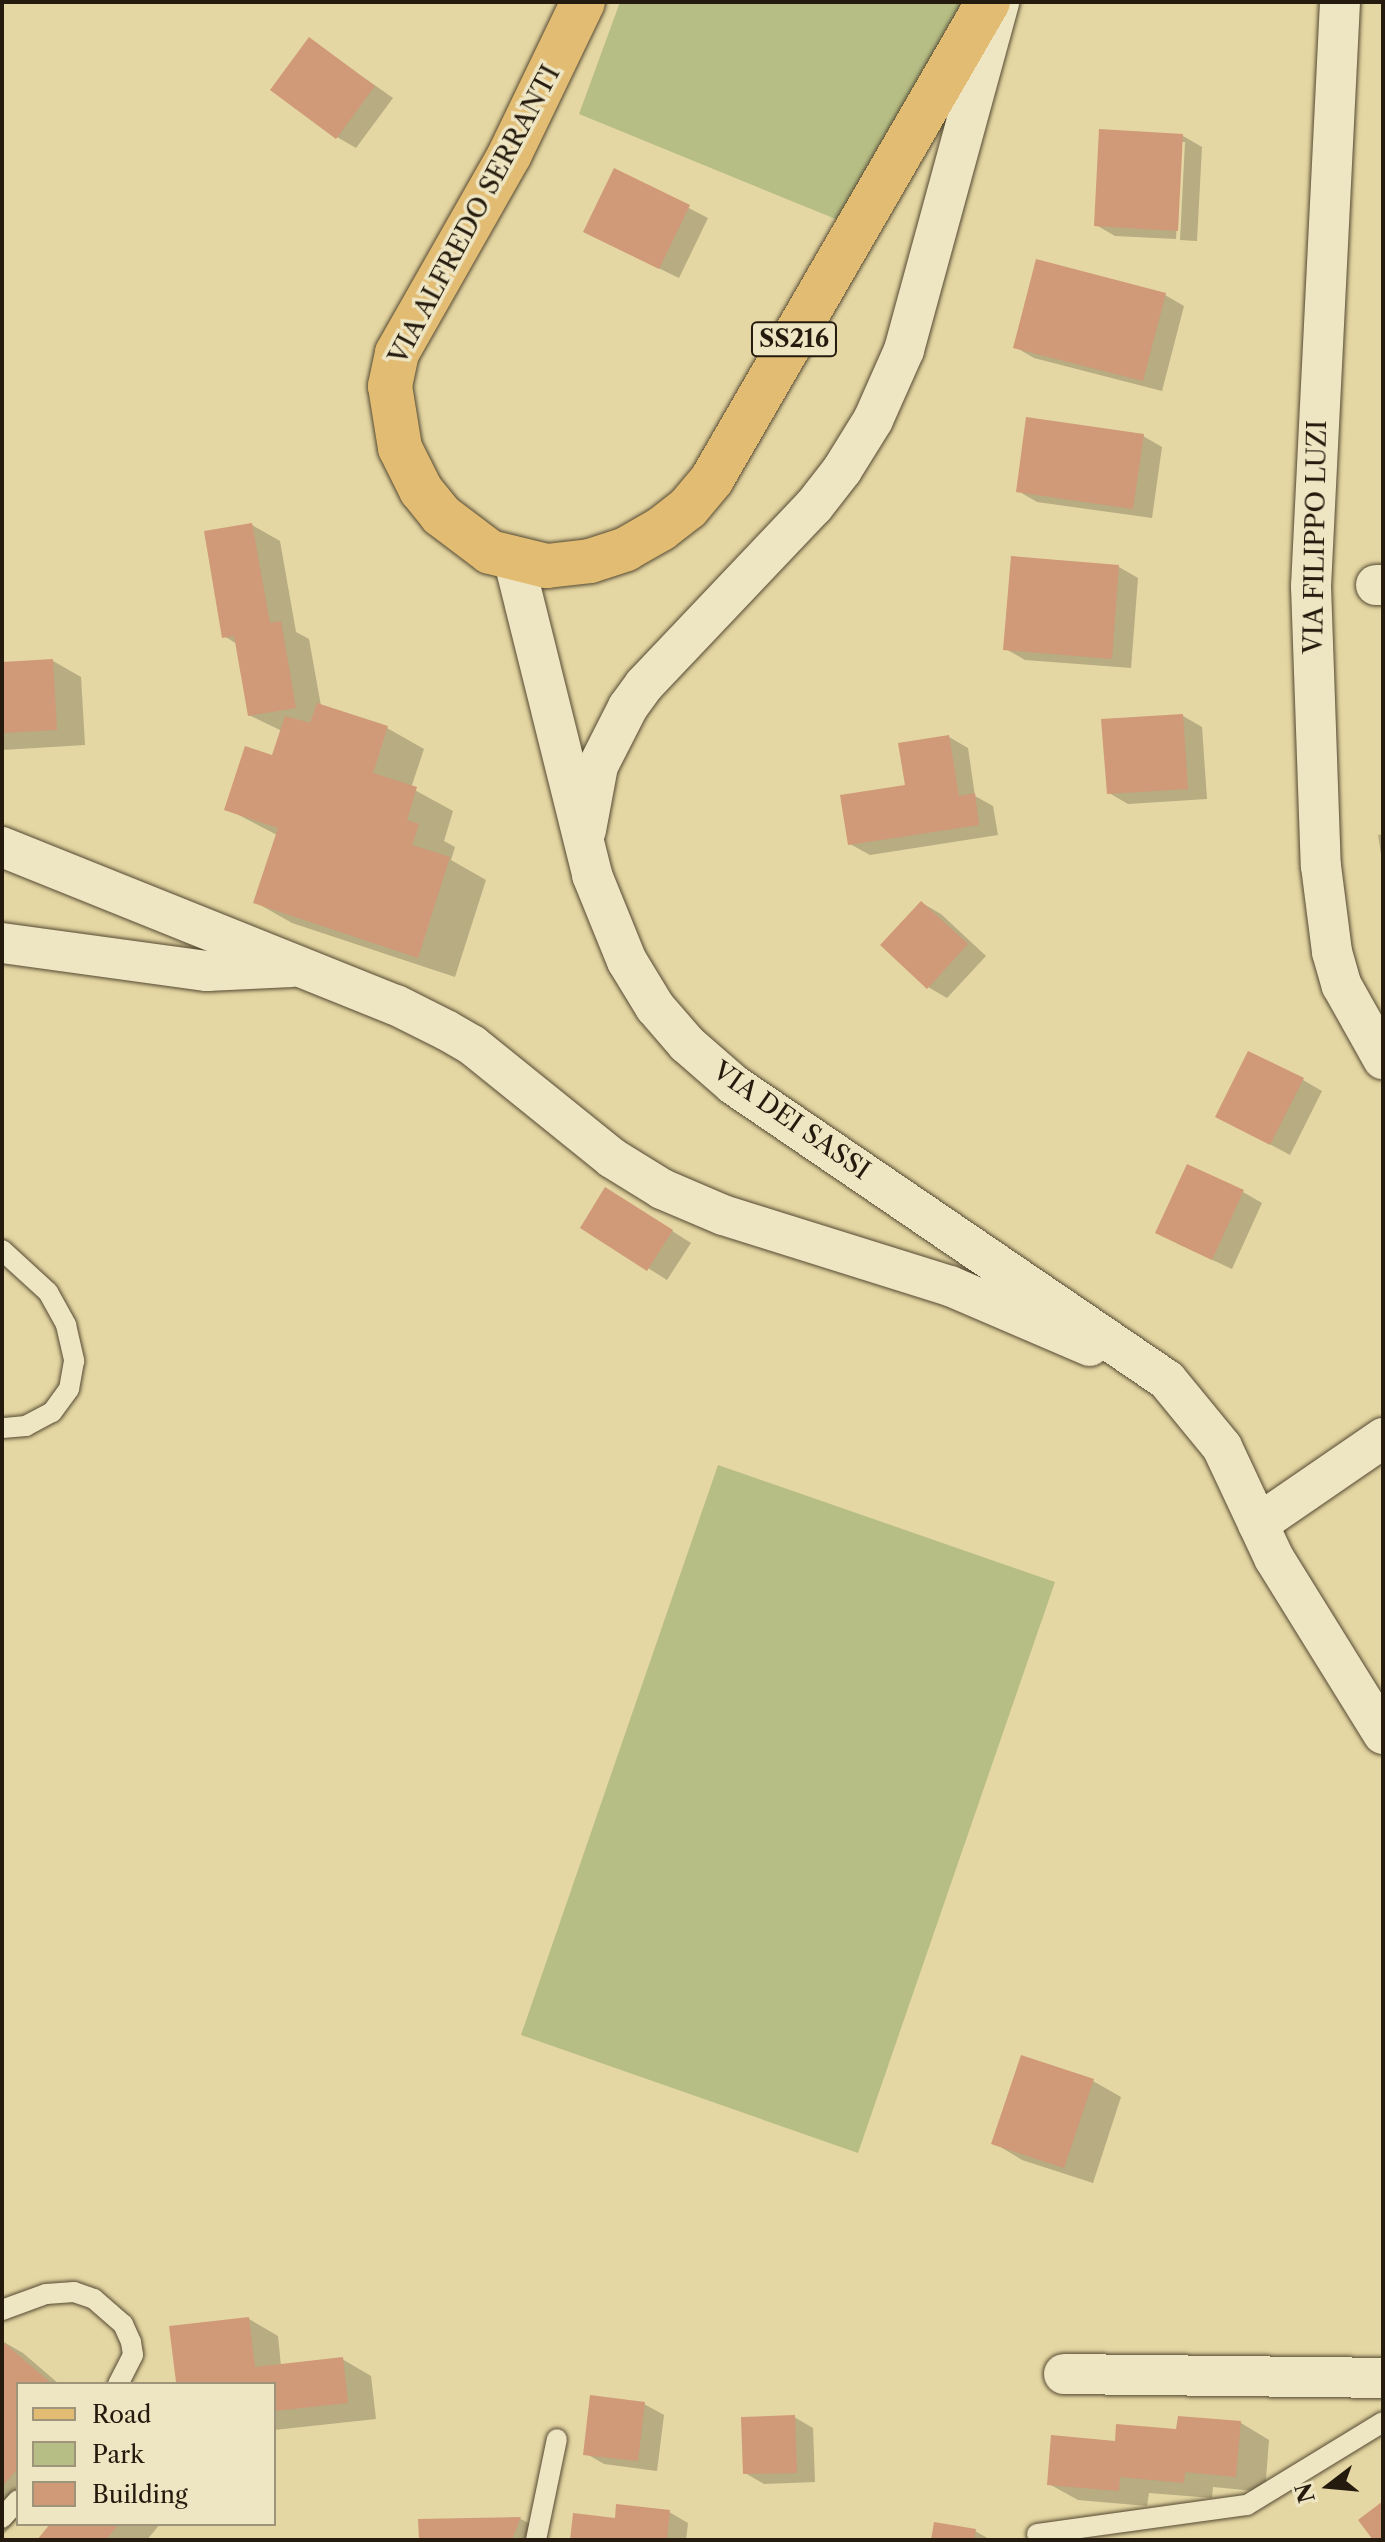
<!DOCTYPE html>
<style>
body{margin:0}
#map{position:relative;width:1385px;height:2542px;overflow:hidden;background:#e5d7a3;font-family:"Libre Caslon Text",serif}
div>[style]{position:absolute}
.green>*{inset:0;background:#b6be85}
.shadow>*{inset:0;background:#0003}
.building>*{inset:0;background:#d09978}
.roads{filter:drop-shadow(0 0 2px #544932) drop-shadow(0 0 2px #544932)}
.service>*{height:20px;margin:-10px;padding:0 10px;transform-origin:10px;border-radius:10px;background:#eee5c3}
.minor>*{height:40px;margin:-20px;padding:0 20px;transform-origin:20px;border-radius:20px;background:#eee5c3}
.primary>*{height:44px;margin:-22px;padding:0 22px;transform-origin:22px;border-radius:22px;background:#e2bc72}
span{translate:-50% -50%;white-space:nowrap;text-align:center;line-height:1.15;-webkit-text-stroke:7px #eee5c3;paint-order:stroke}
.shield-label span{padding:2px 6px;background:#eee5c3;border:2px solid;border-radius:6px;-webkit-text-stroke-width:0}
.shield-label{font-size:24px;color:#241a0d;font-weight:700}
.street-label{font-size:26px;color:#241a0d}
.frame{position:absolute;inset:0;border:4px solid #241a0d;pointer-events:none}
.legend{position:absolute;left:16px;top:2382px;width:260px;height:144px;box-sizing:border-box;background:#eee5c3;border:2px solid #9d947a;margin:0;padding:10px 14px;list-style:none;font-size:24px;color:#241a0d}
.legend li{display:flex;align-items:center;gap:16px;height:40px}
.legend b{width:40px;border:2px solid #9d947a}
.north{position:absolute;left:1289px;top:2446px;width:80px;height:80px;-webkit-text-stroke:6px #eee5c3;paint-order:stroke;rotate:254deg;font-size:22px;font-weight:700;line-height:32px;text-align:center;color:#241a0d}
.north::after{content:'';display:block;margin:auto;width:28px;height:36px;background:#241a0d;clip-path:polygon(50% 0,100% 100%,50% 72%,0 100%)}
</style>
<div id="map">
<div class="green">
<div style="clip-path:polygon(620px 2px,962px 2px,838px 220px,579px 114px)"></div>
<div style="clip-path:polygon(718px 1465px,1055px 1582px,858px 2153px,521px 2035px)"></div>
</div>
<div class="shadow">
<div style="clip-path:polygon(310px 40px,393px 98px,356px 148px,337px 137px)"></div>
<div style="clip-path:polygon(1183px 136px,1202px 147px,1197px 241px,1180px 240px,1185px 142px,1181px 142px,1176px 239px,1115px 236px,1096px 225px)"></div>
<div style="clip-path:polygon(615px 170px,708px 218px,679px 278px,605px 242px)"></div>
<div style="clip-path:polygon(1165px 295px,1184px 306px,1162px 391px,1034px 358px,1015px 347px)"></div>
<div style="clip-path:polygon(1143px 436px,1162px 447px,1152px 518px,1037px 502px,1018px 491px)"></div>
<div style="clip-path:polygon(252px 525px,280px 541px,296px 632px,309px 639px,321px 706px,387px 728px,424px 749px,411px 788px,453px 811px,444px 841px,455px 847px,451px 860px,486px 880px,455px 977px,292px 923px,255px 902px,277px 835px,227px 809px,274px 757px,282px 731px,249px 715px,237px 644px,224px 636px)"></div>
<div style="clip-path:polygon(1119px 567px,1138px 578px,1131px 668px,1025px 660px,1006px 649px)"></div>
<div style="clip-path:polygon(53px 661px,81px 677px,85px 745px,2px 750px,2px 664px)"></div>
<div style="clip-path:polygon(1183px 716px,1202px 727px,1207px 799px,1128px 804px,1109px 793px)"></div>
<div style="clip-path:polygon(949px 737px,968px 748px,975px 796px,993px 806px,998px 835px,870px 855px,850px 844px)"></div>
<div style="clip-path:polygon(1383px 834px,1383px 867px,1378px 835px)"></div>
<div style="clip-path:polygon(922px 903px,941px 914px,986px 956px,947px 998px,928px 987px)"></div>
<div style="clip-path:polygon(1303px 1080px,1322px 1091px,1290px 1155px,1234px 1125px)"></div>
<div style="clip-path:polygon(1243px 1192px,1262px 1203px,1232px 1269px,1176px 1243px)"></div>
<div style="clip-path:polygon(625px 1201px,691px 1243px,667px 1280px,583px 1227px)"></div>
<div style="clip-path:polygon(1093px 2081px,1121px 2097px,1093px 2183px,1022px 2160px,994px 2143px)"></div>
<div style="clip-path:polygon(249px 2319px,278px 2336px,281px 2366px,342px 2359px,371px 2376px,376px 2419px,274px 2430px,274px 2384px,183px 2384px,178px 2381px)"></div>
<div style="clip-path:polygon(2px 2341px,23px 2353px,59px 2384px,18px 2384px,18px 2518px,4px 2534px)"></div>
<div style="clip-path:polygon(644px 2404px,664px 2415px,657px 2471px,604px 2464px,585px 2453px)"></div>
<div style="clip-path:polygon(794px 2417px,813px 2428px,815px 2482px,764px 2484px,745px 2473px)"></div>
<div style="clip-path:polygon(1241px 2423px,1269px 2440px,1265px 2492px,1213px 2487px,1212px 2498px,1149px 2493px,1147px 2506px,1078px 2500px,1049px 2484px,1117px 2443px)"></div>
<div style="clip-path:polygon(669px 2512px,688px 2523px,686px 2540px,572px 2540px,617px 2521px)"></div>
<div style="clip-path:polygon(521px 2519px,539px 2529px,535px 2540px,421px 2540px,420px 2521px)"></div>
<div style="clip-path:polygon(53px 2524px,160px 2524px,147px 2540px,40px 2540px)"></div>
<div style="clip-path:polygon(975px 2531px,991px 2540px,933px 2540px)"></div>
</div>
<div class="building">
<div style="clip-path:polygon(309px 37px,375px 86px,336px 139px,270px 90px)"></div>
<div style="clip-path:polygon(1099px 129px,1183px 134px,1178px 231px,1094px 226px)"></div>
<div style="clip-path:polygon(614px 168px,690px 205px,659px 269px,583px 232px)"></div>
<div style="clip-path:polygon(1036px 259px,1166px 293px,1143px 381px,1013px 348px)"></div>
<div style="clip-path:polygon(1026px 417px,1144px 434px,1133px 509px,1016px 492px)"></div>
<div style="clip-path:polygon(252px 523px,270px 623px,281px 621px,296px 708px,248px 716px,234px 636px,222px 638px,204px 531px)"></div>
<div style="clip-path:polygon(1011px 556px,1119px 565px,1112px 659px,1003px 650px)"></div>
<div style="clip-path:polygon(53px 659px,57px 730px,2px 733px,2px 662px)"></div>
<div style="clip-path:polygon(317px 703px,388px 726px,373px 773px,417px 787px,407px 820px,419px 824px,412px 845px,450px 857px,418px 958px,253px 903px,278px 828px,224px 810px,245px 746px,272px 755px,285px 716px,310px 723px)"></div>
<div style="clip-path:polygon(1183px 714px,1188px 789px,1107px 794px,1101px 719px)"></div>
<div style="clip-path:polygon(949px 735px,959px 796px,975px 793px,979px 825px,848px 845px,840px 795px,905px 785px,898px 743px)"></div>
<div style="clip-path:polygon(921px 901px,968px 944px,927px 989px,880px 945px)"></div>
<div style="clip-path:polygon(1248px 1051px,1304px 1078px,1270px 1145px,1215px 1117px)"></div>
<div style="clip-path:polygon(1187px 1164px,1244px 1190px,1212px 1260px,1155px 1233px)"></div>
<div style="clip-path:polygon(605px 1187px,673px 1230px,647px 1271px,580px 1228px)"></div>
<div style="clip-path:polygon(1021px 2055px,1094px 2079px,1064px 2168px,991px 2144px)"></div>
<div style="clip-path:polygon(249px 2317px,255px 2367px,343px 2357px,348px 2403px,274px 2411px,274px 2384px,176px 2382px,169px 2326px)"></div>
<div style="clip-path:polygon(2px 2341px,52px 2384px,18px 2384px,18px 2468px,2px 2487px)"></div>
<div style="clip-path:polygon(590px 2395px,645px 2402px,638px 2461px,583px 2455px)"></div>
<div style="clip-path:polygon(795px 2415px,797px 2473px,743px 2474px,741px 2417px)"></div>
<div style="clip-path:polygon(1178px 2416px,1241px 2421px,1236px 2477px,1185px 2472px,1184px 2483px,1120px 2477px,1119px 2491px,1047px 2485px,1051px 2435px,1115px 2441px,1116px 2424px,1176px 2429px)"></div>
<div style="clip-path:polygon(1383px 2501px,1383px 2540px,1373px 2540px,1358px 2520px)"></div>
<div style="clip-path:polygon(616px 2504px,670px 2510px,667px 2540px,570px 2540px,573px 2513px,615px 2518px)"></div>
<div style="clip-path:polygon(521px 2517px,512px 2540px,419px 2540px,418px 2519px)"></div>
<div style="clip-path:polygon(934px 2522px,976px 2529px,974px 2540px,931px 2540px)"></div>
<div style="clip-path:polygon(50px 2524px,119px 2524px,106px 2540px,37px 2540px)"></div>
</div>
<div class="roads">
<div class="service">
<div style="left:2px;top:1250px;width:62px;rotate:42.4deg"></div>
<div style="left:48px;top:1292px;width:38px;rotate:61deg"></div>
<div style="left:66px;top:1325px;width:37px;rotate:77deg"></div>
<div style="left:74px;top:1361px;width:28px;rotate:100deg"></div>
<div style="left:69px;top:1389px;width:29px;rotate:126deg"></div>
<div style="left:52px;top:1412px;width:30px;rotate:152deg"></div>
<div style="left:26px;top:1426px;width:24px;rotate:175deg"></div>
<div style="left:2px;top:2310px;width:47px;rotate:-20deg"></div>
<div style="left:46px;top:2294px;width:28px;rotate:-4deg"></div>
<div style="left:74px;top:2292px;width:21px;rotate:19deg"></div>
<div style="left:94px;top:2299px;width:38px;rotate:41deg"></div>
<div style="left:123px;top:2324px;width:20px;rotate:66deg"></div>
<div style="left:131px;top:2342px;width:13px;rotate:81deg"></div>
<div style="left:133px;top:2355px;width:33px;rotate:117deg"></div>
<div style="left:2px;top:2518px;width:24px;rotate:-48deg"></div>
<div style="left:1037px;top:2534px;width:212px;rotate:-7.9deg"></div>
<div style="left:1247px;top:2505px;width:159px;rotate:-31.4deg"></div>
<div style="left:536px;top:2540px;width:103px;rotate:-78.3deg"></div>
</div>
<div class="minor">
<div style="left:1340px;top:2px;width:585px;rotate:92.84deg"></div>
<div style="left:1311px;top:586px;width:280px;rotate:88deg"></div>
<div style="left:1321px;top:866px;width:87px;rotate:82.7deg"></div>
<div style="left:1332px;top:952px;width:35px;rotate:74deg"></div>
<div style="left:1342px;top:986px;width:84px;rotate:60.7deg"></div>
<div style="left:514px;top:561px;width:324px;rotate:76deg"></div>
<div style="left:592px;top:875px;width:93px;rotate:67.9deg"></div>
<div style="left:627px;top:961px;width:54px;rotate:58.7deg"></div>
<div style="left:655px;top:1007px;width:49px;rotate:49.1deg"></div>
<div style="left:687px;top:1044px;width:62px;rotate:41.1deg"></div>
<div style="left:734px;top:1085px;width:524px;rotate:34.27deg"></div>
<div style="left:1167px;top:1380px;width:87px;rotate:50.6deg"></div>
<div style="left:1222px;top:1447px;width:123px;rotate:64.9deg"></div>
<div style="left:1274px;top:1558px;width:207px;rotate:58.2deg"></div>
<div style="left:1376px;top:585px;width:7px"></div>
<div style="left:586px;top:830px;width:65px;rotate:-79.4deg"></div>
<div style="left:598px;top:766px;width:66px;rotate:-63deg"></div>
<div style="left:628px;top:707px;width:27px;rotate:-54deg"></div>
<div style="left:644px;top:685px;width:247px;rotate:-46.5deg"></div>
<div style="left:814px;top:506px;width:46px;rotate:-52.1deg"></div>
<div style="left:842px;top:470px;width:59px;rotate:-58.2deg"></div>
<div style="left:873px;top:420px;width:77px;rotate:-66.1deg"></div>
<div style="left:904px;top:350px;width:361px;rotate:-74.7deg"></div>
<div style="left:2px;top:847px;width:424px;rotate:21.9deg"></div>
<div style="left:396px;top:1005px;width:56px;rotate:26.6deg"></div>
<div style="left:446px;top:1030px;width:30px;rotate:30deg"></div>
<div style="left:472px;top:1045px;width:180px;rotate:38.9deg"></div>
<div style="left:612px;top:1158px;width:59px;rotate:31.8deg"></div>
<div style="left:662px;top:1189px;width:66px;rotate:23.1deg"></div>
<div style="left:723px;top:1215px;width:238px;rotate:17.4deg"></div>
<div style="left:950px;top:1286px;width:152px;rotate:23.2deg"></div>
<div style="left:2px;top:943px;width:207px;rotate:7.8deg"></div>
<div style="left:207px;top:971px;width:85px;rotate:-2.7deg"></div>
<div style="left:1258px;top:1524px;width:152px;rotate:-34.5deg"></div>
<div style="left:1064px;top:2374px;width:319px;rotate:0.7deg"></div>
</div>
<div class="primary">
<div style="left:583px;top:2px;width:169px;rotate:115.7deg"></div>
<div style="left:510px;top:154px;width:229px;rotate:119.6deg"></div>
<div style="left:397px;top:353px;width:34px;rotate:102deg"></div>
<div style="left:390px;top:386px;width:63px;rotate:80.8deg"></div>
<div style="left:400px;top:448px;width:47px;rotate:63.4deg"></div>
<div style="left:421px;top:490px;width:32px;rotate:51deg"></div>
<div style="left:441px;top:515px;width:61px;rotate:37.1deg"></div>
<div style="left:490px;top:552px;width:59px;rotate:13.8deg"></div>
<div style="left:547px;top:566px;width:43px;rotate:-6.6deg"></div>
<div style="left:590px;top:561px;width:38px;rotate:-18deg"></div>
<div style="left:626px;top:549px;width:40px;rotate:-29.7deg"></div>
<div style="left:661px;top:529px;width:34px;rotate:-38deg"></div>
<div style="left:688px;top:508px;width:38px;rotate:-50deg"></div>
<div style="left:712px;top:479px;width:551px;rotate:-59.95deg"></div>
</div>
</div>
<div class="shield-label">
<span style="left:794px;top:339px">SS216</span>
</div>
<div class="street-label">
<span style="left:475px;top:215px;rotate:-62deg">VIA ALFREDO SERRANTI</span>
<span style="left:1316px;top:537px;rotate:-89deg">VIA FILIPPO LUZI</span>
<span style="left:791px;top:1121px;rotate:35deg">VIA DEI SASSI</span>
</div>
<div class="frame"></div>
<ul class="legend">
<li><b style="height:10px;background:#e2bc72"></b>Road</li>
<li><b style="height:22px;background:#b6be85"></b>Park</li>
<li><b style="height:22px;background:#d09978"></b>Building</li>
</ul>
<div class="north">N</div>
</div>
